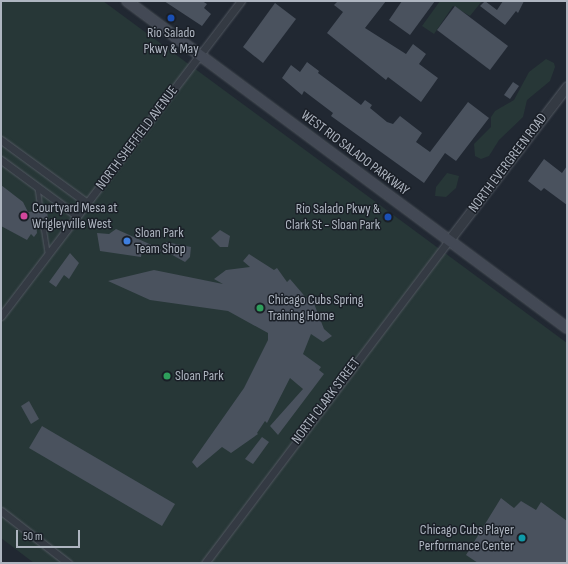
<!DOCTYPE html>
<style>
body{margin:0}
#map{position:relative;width:568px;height:564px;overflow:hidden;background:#212832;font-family:"Sofia Sans Condensed",sans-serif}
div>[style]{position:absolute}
.green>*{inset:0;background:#273737}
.building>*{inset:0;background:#4a525e}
.roads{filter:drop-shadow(0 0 1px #525861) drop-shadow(0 0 1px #525861)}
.service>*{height:3.5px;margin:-1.75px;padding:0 1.75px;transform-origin:1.75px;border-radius:1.75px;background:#343a43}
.minor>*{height:7px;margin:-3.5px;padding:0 3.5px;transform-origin:3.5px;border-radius:3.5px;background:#343a43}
.tertiary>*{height:9px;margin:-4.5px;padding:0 4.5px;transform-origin:4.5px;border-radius:4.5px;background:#343a43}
.secondary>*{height:10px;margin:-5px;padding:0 5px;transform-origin:5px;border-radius:5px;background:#434955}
.dots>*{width:11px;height:11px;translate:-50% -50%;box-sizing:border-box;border:2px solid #1a1f27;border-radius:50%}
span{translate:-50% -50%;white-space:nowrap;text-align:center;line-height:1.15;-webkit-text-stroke:3px #1a1f27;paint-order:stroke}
.poi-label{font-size:14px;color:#aeb5c0}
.left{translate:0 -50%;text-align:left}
.right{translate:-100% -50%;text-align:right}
.street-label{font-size:14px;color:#aeb5c0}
.frame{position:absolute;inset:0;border:2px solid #aeb5c0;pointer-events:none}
.scale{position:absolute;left:16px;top:530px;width:64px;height:18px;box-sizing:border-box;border:2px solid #aeb5c0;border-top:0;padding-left:5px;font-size:12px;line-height:14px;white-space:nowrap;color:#aeb5c0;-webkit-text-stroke:3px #1a1f27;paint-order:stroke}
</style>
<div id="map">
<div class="green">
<div style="clip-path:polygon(1px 1px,103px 1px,567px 343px,567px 563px,34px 563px,1px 538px)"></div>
<div style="clip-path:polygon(440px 1px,482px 1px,470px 16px,453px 6px,434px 34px,422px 26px)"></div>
<div style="clip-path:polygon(546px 59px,554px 63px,555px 67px,550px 81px,527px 100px,523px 117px,499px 140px,489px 156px,481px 159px,475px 156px,474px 144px,491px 127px,491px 117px,495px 111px,514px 100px,529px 72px)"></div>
<div style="clip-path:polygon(447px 173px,459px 176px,456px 188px,446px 197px,435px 196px,436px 187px)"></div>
</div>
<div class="building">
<div style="clip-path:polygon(164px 1px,202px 1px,207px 4px,204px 8px,211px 14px,202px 26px)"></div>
<div style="clip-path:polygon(338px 1px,386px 1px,365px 28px,406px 54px,413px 44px,426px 54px,419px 64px,438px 78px,421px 102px,388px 77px,386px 80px,327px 33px,343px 12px,334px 5px)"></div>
<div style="clip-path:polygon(402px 1px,435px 1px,410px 35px,389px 20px)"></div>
<div style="clip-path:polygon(485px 1px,497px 10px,503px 1px,524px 1px,518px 13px,516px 11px,505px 25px,480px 6px)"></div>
<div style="clip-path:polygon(275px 3px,296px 19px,263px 63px,243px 47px)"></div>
<div style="clip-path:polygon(455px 6px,508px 46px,490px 70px,437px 30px)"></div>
<div style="clip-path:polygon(307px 62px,319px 71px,318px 73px,361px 105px,365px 100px,372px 105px,370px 108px,387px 122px,393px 124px,400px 116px,422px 133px,416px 142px,430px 152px,468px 102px,489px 118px,456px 161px,445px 153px,424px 183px,331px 116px,333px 113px,304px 91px,302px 95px,282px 78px,291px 65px,300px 72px)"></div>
<div style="clip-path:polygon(513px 82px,519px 86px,510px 99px,504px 95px)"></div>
<div style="clip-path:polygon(544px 159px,562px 173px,567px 166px,567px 205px,544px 188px,541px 191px,528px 181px)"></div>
<div style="clip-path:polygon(1px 185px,23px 202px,28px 212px,38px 211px,42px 213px,47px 209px,48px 221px,43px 218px,36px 222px,37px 233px,34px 237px,31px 234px,27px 240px,1px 226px)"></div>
<div style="clip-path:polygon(116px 229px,165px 251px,166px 242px,191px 247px,190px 257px,185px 262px,167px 252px,142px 250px,141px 257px,100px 251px,97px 233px,109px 234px)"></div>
<div style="clip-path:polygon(220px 230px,230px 236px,228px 247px,220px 247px,211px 238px)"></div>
<div style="clip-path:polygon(70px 253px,79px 263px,69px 279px,64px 275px,56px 287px,49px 282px)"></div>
<div style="clip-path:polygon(249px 254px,274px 270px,277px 268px,287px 282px,290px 279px,308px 300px,311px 296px,324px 329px,332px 336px,323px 342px,311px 334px,303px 354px,321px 367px,319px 370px,324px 374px,278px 435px,270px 426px,303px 389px,290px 378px,267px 423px,265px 421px,257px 433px,258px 434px,231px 453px,222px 447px,197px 468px,192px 462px,244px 388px,268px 340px,268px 333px,228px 311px,150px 300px,108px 281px,154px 270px,223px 284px,214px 279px,226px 270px,250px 267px,243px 261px)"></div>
<div style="clip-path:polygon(29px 401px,39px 419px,31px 424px,21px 406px)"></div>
<div style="clip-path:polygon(42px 426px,175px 504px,162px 526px,29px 448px)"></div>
<div style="clip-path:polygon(262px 437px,269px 442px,253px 464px,245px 459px)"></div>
<div style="clip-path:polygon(501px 498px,514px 508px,521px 501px,536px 510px,541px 502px,567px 521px,567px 563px,478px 563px,466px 555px)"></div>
</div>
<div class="roads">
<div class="service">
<div style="left:38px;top:188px;width:22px;rotate:82deg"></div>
<div style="left:43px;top:221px;width:31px;rotate:81deg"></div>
</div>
<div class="minor">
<div style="left:1px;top:140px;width:107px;rotate:36.2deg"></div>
<div style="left:1px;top:160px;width:94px;rotate:36.4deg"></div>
<div style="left:1px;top:316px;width:396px;rotate:-52.7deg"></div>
<div style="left:1px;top:511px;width:85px;rotate:37.8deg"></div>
<div style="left:205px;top:563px;width:405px;rotate:-52.9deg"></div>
</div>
<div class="tertiary">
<div style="left:449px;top:240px;width:194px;rotate:-52.5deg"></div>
</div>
<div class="secondary">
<div style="left:127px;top:1px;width:548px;rotate:36.62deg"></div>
</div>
</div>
<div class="dots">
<div style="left:171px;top:18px;background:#1a4fb4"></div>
<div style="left:24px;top:216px;background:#d1479c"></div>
<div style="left:388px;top:217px;background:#1a4fb4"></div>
<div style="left:127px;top:241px;background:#3f7fe0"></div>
<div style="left:260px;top:308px;background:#2e9e5b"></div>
<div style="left:167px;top:376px;background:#2e9e5b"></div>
<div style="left:522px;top:538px;background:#0f9aa8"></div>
</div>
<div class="poi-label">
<span style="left:171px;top:41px">Rio Salado<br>Pkwy &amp; May</span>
<span class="left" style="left:32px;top:216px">Courtyard Mesa at<br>Wrigleyville West</span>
<span class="right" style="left:380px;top:217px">Rio Salado Pkwy &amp;<br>Clark St - Sloan Park</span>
<span class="left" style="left:135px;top:241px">Sloan Park<br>Team Shop</span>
<span class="left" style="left:268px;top:308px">Chicago Cubs Spring<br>Training Home</span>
<span class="left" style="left:175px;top:376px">Sloan Park</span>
<span class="right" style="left:514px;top:538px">Chicago Cubs Player<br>Performance Center</span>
</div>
<div class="street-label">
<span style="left:137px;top:138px;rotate:-53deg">NORTH SHEFFIELD AVENUE</span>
<span style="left:355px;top:153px;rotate:37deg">WEST RIO SALADO PARKWAY</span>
<span style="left:508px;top:163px;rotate:-53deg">NORTH EVERGREEN ROAD</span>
<span style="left:326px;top:401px;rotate:-53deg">NORTH CLARK STREET</span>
</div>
<div class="frame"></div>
<div class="scale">50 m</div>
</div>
